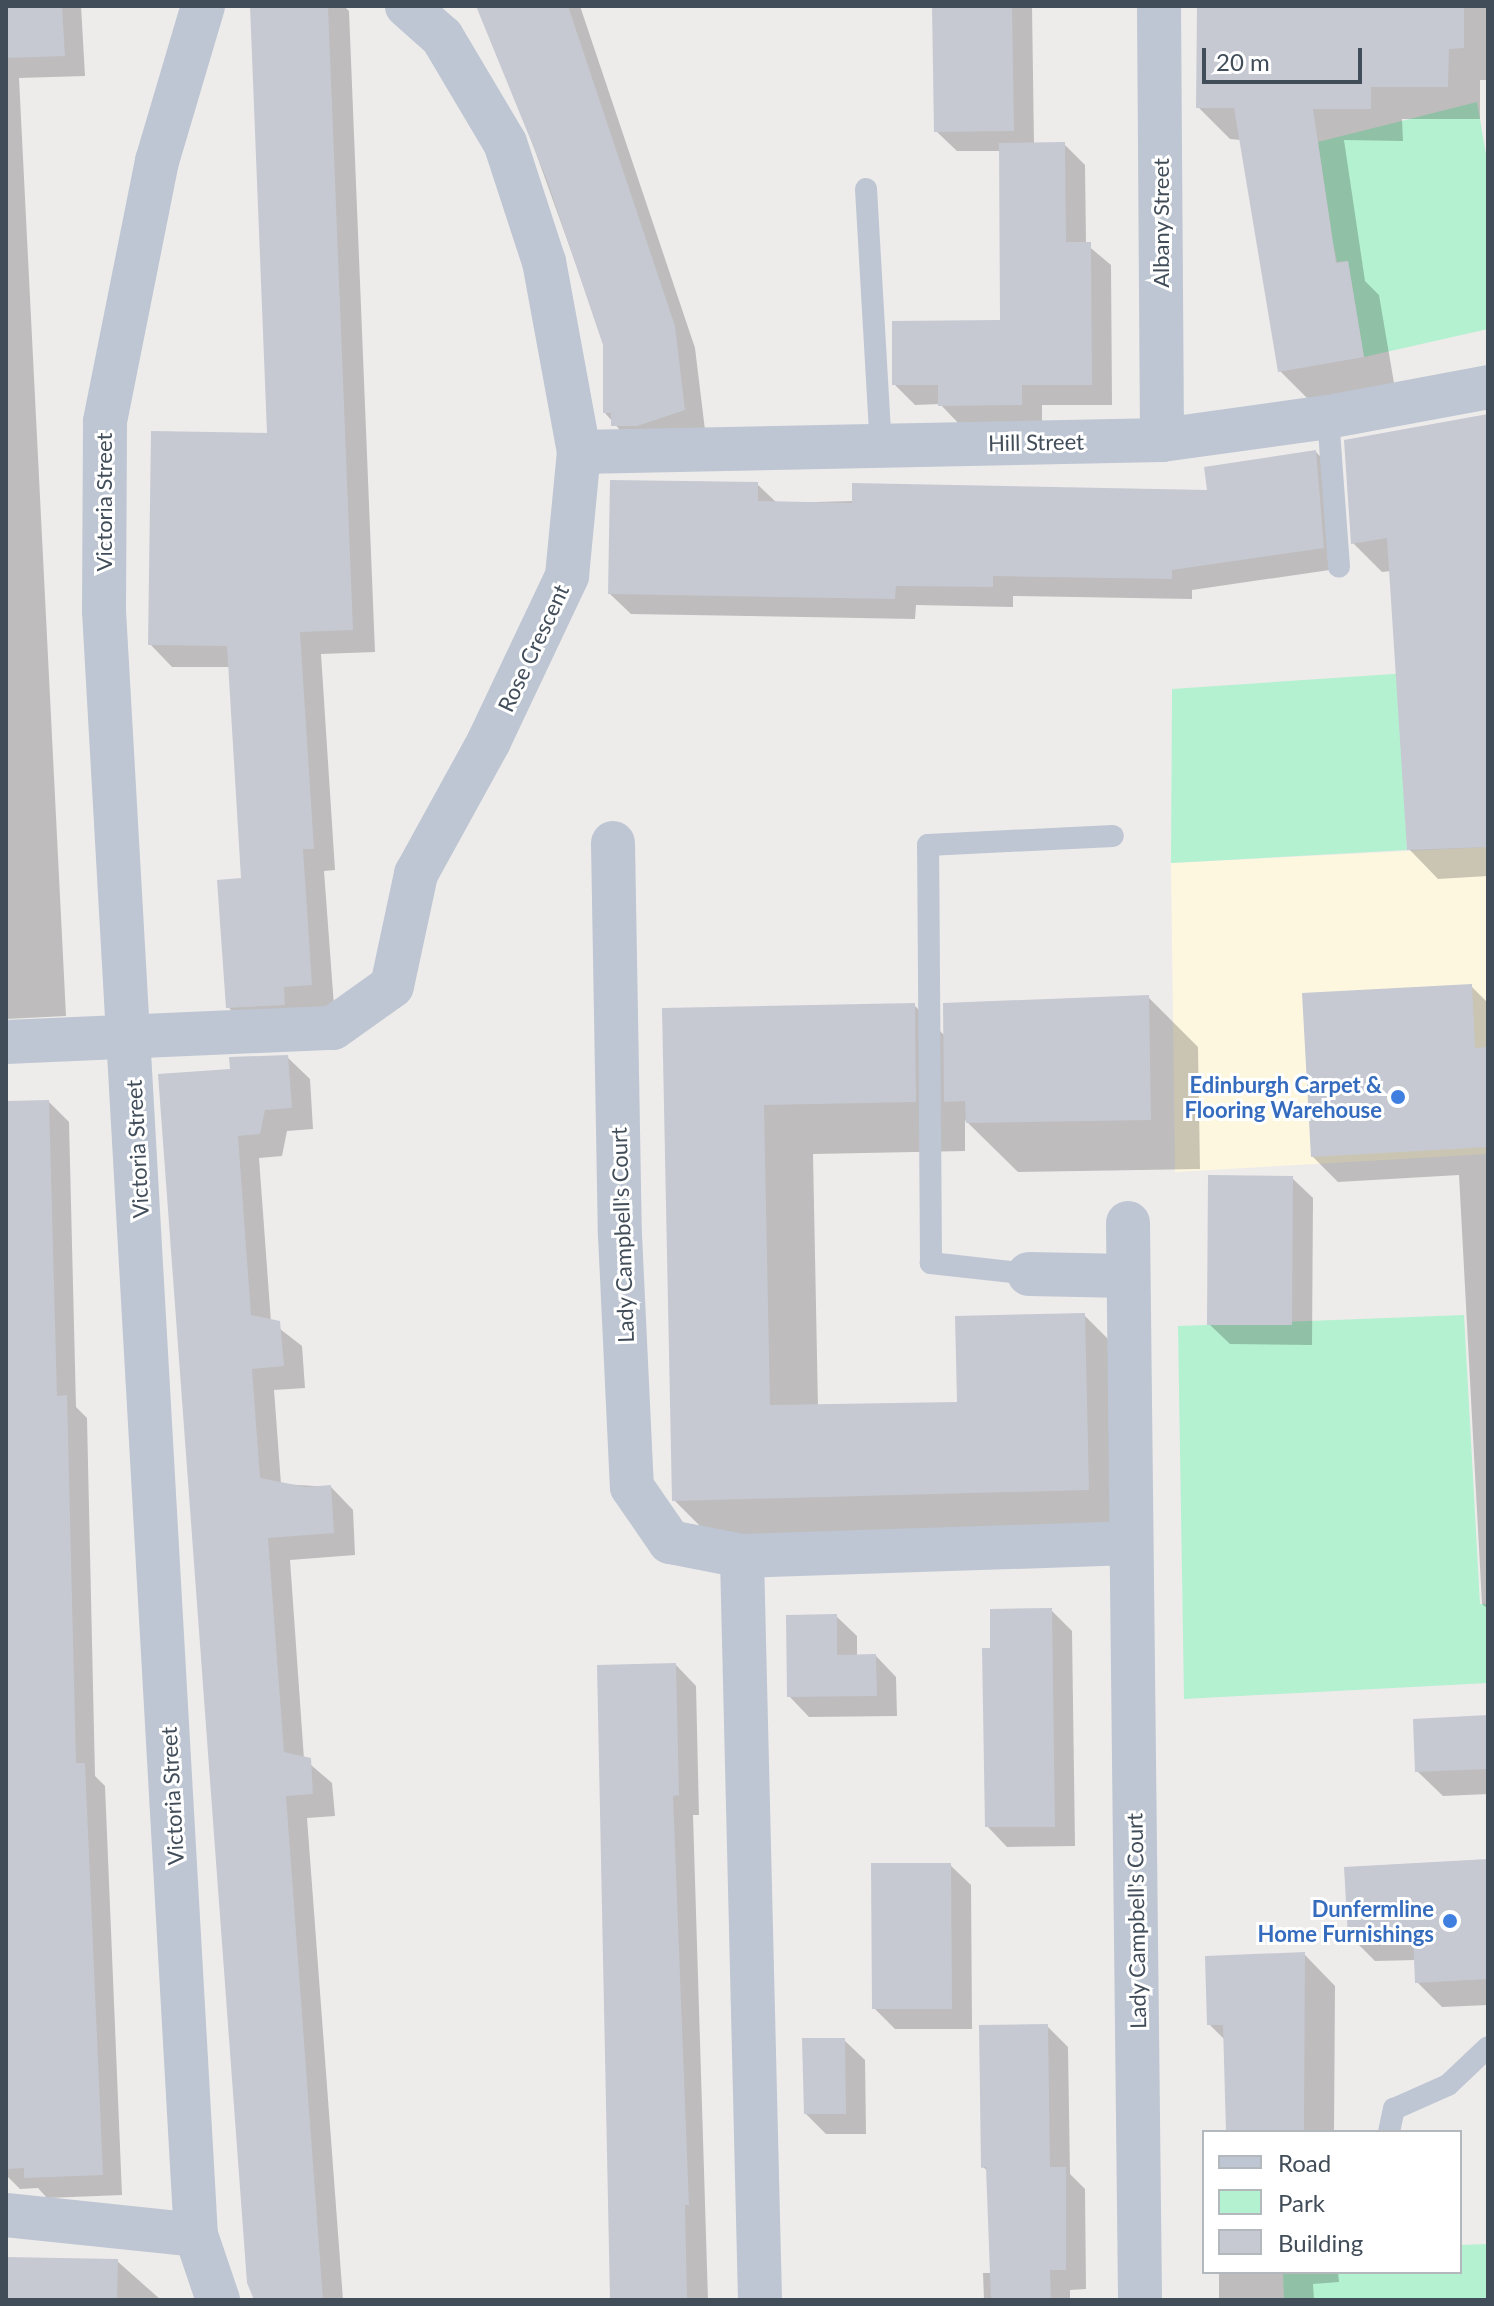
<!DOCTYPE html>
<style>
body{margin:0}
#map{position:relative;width:1494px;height:2306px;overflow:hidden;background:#eeebeb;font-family:Lato,sans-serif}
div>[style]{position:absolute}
.commercial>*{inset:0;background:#fdf7e0}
.green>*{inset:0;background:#b4f1d0}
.shadow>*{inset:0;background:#0003}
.building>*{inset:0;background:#c6c9d2}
.service>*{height:22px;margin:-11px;padding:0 11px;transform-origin:11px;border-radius:11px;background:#bdc6d2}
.minor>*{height:44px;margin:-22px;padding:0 22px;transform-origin:22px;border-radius:22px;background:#bdc6d2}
.dots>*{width:22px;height:22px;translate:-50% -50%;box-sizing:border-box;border:4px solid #fff;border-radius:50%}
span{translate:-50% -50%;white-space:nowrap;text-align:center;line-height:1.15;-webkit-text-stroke:6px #fff;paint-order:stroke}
.street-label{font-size:22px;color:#424d5a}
.shop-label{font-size:22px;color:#366cbe;font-weight:700}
.right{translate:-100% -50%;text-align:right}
.frame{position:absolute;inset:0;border:8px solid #424d5a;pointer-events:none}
.legend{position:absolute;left:1202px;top:2130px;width:260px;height:144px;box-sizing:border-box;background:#fff;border:2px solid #b3b8bd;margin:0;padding:10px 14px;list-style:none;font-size:24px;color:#424d5a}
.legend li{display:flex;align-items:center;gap:16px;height:40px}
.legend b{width:40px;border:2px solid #b3b8bd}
.scale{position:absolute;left:1202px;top:48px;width:160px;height:36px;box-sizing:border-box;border:4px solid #424d5a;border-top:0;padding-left:10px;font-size:24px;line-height:28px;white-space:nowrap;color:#424d5a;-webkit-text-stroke:6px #fff;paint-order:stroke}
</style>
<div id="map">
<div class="commercial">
<div style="clip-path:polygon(1488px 847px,1488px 1154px,1175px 1172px,1171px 863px)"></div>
</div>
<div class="green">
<div style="clip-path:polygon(1477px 102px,1488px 166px,1488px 329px,1364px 357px,1348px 261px,1337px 262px,1333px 243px,1318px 142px)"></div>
<div style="clip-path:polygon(1423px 672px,1405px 808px,1407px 850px,1171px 863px,1172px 689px)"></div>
<div style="clip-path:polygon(1464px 1315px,1480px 1604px,1488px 1604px,1488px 1683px,1184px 1699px,1178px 1326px)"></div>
<div style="clip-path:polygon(1488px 2244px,1488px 2300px,1284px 2300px,1283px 2272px,1460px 2272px,1460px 2245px)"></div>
</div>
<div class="shadow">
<div style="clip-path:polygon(6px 6px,81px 6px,85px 76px,19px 78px,66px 1016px,6px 1019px)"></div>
<div style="clip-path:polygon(252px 6px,344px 6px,349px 11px,375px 652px,321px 654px,335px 870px,324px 871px,334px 1006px,250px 1029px,228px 1007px,243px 880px,230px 667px,172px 667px,150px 644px,269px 435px)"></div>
<div style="clip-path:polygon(483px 6px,580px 6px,695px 348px,705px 430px,634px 446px,605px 413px,605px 345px)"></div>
<div style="clip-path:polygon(934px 6px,1032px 6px,1034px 145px,1064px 144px,1085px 165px,1086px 244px,1111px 265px,1112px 405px,1042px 405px,1042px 425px,961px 426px,940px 404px,915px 405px,894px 384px,1002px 322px,1001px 151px,957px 151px,936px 131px)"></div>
<div style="clip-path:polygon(1199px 6px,1488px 6px,1488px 80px,1480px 80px,1480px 119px,1402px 119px,1403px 141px,1344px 140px,1365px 281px,1379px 295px,1395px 389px,1312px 403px,1280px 371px,1241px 140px,1230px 139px,1198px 107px)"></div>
<div style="clip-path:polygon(1488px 425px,1488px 876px,1438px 879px,1409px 849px,1391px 571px,1382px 572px,1353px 543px)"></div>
<div style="clip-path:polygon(1316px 452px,1336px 473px,1343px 568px,1192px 590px,1192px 599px,1013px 596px,1013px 607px,916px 605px,915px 619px,631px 614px,610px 594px,757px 484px,777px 503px,1209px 492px)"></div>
<div style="clip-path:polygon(1471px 986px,1488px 1003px,1488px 1609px,1482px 1604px,1459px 1175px,1338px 1182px,1312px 1156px)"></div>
<div style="clip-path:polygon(1148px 997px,1198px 1047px,1200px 1169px,1018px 1172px,965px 1120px,965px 1151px,813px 1154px,818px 1407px,959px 1404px,1084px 1315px,1134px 1365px,1138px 1539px,723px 1549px,673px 1499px,664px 1010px,914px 1005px,945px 1036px)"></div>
<div style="clip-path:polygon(287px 1057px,310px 1079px,313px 1129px,287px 1131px,282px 1156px,259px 1158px,271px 1322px,302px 1346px,305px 1388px,274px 1390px,281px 1484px,331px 1487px,353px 1510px,355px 1555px,290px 1560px,304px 1759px,332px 1783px,335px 1816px,307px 1818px,343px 2300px,256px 2300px,232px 1071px)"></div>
<div style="clip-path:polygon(49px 1102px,69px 1122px,76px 1407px,87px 1418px,95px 1776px,105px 1786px,122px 2195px,47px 2198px,38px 2188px,20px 2189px,6px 2175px,6px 1103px)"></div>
<div style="clip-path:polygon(1292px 1178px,1313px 1198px,1312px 1345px,1230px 1344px,1209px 1324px)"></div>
<div style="clip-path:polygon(1051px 1610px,1072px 1631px,1075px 1846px,1007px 1847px,987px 1826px,992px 1650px)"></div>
<div style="clip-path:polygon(836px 1616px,857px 1636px,857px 1657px,876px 1656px,896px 1677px,897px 1716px,809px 1717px,789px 1696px)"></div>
<div style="clip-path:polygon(676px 1665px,696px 1686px,699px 1815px,693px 1815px,708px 2300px,612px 2300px)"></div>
<div style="clip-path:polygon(1488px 1717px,1488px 1794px,1443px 1796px,1417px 1771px)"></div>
<div style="clip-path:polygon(1488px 1861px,1488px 2005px,1442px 2007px,1417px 1982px,1416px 1960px,1375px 1961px,1350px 1936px)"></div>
<div style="clip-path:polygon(950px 1865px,971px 1885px,972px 2029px,895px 2029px,874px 2008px)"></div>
<div style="clip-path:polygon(1304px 1954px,1335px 1986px,1334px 2132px,1228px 2132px,1225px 2040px,1209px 2024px)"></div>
<div style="clip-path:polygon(1047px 2026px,1068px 2047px,1070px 2174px,1085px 2189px,1086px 2289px,1070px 2290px,1070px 2300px,984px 2300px,983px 2273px,992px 2273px,989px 2172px,983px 2167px)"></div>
<div style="clip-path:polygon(844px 2040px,865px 2060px,866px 2134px,826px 2134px,806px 2114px)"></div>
<div style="clip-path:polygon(6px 2258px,117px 2261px,161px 2300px,6px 2300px)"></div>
<div style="clip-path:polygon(1219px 2272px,1338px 2272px,1339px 2282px,1313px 2284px,1314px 2300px,1219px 2300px)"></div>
</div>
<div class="building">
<div style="clip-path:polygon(6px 6px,62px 6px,65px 56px,6px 58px)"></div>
<div style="clip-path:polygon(250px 6px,328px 6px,353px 630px,300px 632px,314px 849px,303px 849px,312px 985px,284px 987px,285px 1005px,226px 1008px,217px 880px,241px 878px,227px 646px,148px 645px,151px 431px,267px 433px)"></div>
<div style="clip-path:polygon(476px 6px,568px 6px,675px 326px,685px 410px,637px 426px,611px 426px,611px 413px,603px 413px,603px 345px,547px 180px)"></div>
<div style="clip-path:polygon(932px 6px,1012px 6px,1014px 131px,934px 132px)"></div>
<div style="clip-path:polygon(1197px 6px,1464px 6px,1464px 48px,1449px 49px,1448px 87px,1371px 87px,1371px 109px,1313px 109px,1336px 263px,1348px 261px,1364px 357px,1278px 372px,1234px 108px,1196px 108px)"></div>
<div style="clip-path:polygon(1065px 142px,1066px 242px,1091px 242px,1092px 385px,1022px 385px,1022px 405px,938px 406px,938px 385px,892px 385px,892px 321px,1000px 320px,999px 143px)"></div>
<div style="clip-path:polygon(1488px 414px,1488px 847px,1407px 850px,1387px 538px,1351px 544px,1344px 440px)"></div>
<div style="clip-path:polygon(1316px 450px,1324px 548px,1172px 570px,1172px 579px,993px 576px,993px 587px,896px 586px,895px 599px,608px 594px,610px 480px,758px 482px,758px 501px,852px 503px,852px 483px,1207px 490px,1204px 467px)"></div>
<div style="clip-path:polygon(1472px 984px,1475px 1048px,1488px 1047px,1488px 1147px,1311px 1157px,1302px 993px)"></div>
<div style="clip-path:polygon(1149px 995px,1151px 1120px,966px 1123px,965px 1101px,944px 1102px,943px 1003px)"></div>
<div style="clip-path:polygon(915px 1003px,916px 1102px,764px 1105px,770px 1405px,957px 1402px,955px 1316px,1085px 1313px,1089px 1490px,672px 1501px,662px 1008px)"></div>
<div style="clip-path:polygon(288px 1055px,292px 1108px,265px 1110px,260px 1134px,238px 1136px,251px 1315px,280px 1321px,284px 1366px,252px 1369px,260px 1478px,306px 1487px,331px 1485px,334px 1533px,268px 1538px,284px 1752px,311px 1758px,313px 1794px,286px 1796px,323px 2300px,254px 2300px,247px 2283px,158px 1074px,230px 1069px,229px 1057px)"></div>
<div style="clip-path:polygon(49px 1100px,57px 1396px,67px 1395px,76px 1763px,85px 1763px,103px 2175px,24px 2178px,24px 2168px,6px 2169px,6px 1101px)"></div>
<div style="clip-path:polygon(1208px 1175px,1293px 1176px,1292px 1325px,1207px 1325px)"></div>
<div style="clip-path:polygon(1052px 1608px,1055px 1827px,985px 1827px,982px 1648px,990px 1648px,990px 1609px)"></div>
<div style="clip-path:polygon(837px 1614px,837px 1655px,876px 1654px,877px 1696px,787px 1697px,786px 1615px)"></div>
<div style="clip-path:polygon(676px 1663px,679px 1795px,673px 1796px,689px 2205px,685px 2205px,687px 2300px,610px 2300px,597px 1665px)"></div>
<div style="clip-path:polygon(1488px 1715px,1488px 1769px,1415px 1772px,1413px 1719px)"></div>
<div style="clip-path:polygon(1488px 1859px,1488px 1979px,1415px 1983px,1413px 1934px,1348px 1937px,1344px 1867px)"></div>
<div style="clip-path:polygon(871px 1863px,951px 1863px,952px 2009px,872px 2009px)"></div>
<div style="clip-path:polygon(1305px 1952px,1304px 2132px,1226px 2132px,1223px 2025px,1207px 2025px,1205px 1956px)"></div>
<div style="clip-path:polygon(1048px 2024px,1050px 2167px,1066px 2167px,1066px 2270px,1050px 2270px,1051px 2300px,991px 2300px,986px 2167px,981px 2168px,979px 2025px)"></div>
<div style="clip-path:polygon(802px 2038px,845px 2038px,846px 2114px,804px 2114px)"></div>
<div style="clip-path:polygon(6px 2257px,118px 2259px,117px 2300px,6px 2300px)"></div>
</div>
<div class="service">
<div style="left:866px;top:189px;width:257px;rotate:86.7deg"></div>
<div style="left:1328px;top:417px;width:150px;rotate:85.8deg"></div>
<div style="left:1029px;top:1274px;width:99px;rotate:-173.6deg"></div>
<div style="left:931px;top:1263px;width:418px;rotate:-90.4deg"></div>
<div style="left:928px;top:845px;width:185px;rotate:-2.8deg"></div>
<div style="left:1389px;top:2132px;width:24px;rotate:-78deg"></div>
<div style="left:1394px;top:2109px;width:59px;rotate:-24deg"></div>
<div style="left:1448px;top:2085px;width:55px;rotate:-43.5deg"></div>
</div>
<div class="minor">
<div style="left:203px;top:6px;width:162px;rotate:106.5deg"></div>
<div style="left:157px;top:161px;width:266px;rotate:101.3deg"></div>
<div style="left:105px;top:422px;width:189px;rotate:90.3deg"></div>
<div style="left:104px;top:611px;width:1627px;rotate:86.76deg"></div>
<div style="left:196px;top:2235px;width:69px;rotate:71.3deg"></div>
<div style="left:1159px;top:6px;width:434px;rotate:89.6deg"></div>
<div style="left:579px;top:452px;width:583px;rotate:-1.18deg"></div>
<div style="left:1162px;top:440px;width:168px;rotate:-7.9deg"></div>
<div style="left:1328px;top:417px;width:163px;rotate:-10.6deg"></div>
<div style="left:613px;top:843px;width:392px;rotate:89deg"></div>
<div style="left:620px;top:1235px;width:252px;rotate:87.3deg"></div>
<div style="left:632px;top:1487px;width:67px;rotate:55.4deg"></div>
<div style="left:670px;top:1542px;width:73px;rotate:11deg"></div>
<div style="left:6px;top:1042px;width:327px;rotate:-2.5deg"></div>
<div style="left:333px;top:1028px;width:72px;rotate:-35.4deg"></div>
<div style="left:392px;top:986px;width:115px;rotate:-77.9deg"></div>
<div style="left:416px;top:874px;width:152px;rotate:-61.2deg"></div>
<div style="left:489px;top:741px;width:183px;rotate:-64.7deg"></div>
<div style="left:567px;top:576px;width:125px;rotate:-84.5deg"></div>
<div style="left:579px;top:452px;width:193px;rotate:-100.4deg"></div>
<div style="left:544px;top:262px;width:125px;rotate:-108.1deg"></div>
<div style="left:505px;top:143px;width:123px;rotate:-120.7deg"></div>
<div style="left:442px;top:37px;width:47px;rotate:-138.5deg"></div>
<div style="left:1128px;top:1223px;width:1077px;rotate:89.36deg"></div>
<div style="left:1029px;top:1274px;width:99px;rotate:1.2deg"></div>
<div style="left:6px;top:2215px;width:191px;rotate:6deg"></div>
<div style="left:760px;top:2300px;width:744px;rotate:-91.39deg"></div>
<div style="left:742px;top:1556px;width:389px;rotate:-1.9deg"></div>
</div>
<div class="dots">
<div style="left:1398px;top:1097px;background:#3f7fe0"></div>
<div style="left:1450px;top:1921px;background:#3f7fe0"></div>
</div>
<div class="street-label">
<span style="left:1161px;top:223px;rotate:-90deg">Albany Street</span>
<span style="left:1036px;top:442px;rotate:-1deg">Hill Street</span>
<span style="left:104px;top:502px;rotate:-90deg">Victoria Street</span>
<span style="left:533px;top:648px;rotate:-65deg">Rose Crescent</span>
<span style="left:137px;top:1149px;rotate:-93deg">Victoria Street</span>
<span style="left:622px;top:1235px;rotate:-92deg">Lady Campbell's Court</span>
<span style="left:172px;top:1796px;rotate:-93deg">Victoria Street</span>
<span style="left:1136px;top:1921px;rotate:-91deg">Lady Campbell's Court</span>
</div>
<div class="shop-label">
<span class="right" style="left:1382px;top:1097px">Edinburgh Carpet &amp;<br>Flooring Warehouse</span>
<span class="right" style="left:1434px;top:1921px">Dunfermline<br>Home Furnishings</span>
</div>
<div class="frame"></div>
<ul class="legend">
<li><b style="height:10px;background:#bdc6d2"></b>Road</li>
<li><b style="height:22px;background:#b4f1d0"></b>Park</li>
<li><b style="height:22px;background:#c6c9d2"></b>Building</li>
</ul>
<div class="scale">20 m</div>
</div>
